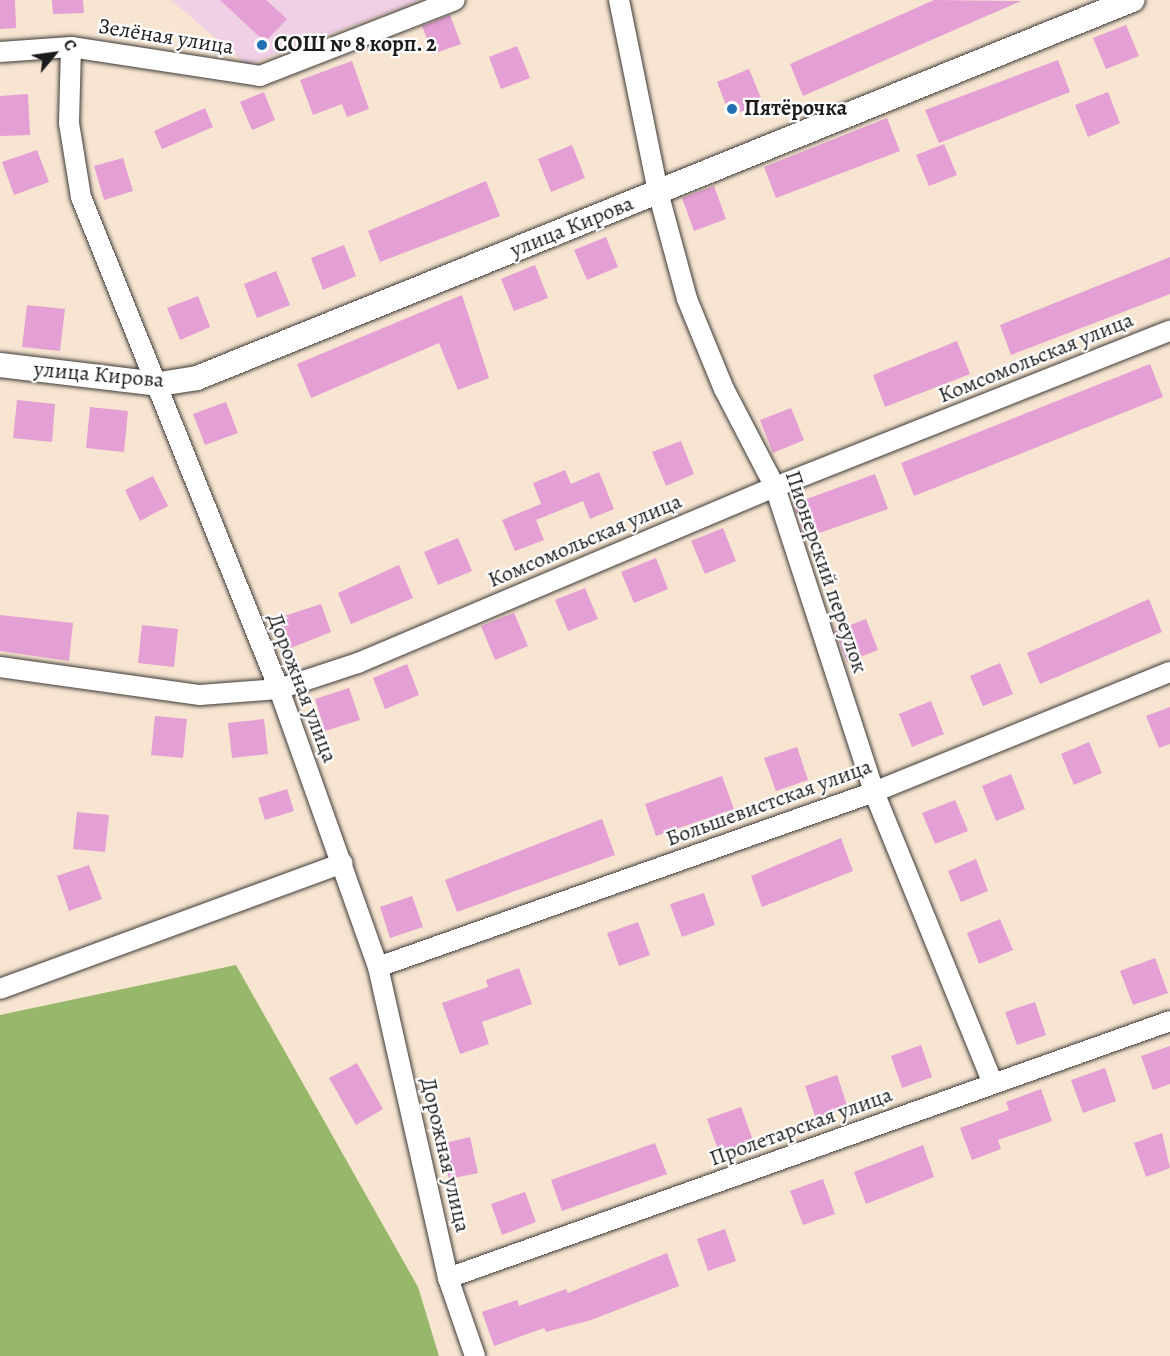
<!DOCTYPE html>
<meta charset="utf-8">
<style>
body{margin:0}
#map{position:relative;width:1170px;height:1356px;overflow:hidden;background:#f8e5d1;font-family:Alegreya,serif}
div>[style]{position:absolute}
.built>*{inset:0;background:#f0d0e4}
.forest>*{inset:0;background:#97b76a}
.building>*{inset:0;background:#e49fd4}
.roads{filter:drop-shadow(0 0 2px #3d3a37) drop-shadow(0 0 2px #3d3a37)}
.minor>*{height:20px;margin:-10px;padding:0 10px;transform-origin:10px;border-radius:10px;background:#fff}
.tertiary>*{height:24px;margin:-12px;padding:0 12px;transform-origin:12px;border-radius:12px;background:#fff}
.dots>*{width:16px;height:16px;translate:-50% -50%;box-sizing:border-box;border:3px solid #fff;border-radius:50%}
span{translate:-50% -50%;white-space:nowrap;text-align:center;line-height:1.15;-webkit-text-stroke:4.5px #fff;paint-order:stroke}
.street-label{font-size:22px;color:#1c1c1c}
.poi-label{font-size:22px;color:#1c1c1c;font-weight:700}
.left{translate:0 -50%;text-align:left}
.north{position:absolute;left:24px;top:24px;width:60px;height:60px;-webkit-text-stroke:4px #fff;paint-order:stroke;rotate:61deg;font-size:16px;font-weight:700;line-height:24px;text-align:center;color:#1c1c1c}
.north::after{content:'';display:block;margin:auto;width:21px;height:27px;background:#1c1c1c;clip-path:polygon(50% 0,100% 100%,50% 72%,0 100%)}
</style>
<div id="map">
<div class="built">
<div style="clip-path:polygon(171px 0,421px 0,247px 65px)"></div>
</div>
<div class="forest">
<div style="clip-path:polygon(236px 965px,418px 1287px,439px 1356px,0 1356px,0 1015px)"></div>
</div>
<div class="building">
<div style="clip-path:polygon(0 0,15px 0,16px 28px,0 29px)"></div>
<div style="clip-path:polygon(52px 0,83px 0,84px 13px,53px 14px)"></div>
<div style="clip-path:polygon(220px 0,266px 0,287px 19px,265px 42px)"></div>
<div style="clip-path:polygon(934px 0,1021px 1px,803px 96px,790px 64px)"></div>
<div style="clip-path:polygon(450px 15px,461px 44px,433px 54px,422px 26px)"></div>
<div style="clip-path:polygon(1126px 25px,1139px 56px,1106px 69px,1093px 38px)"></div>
<div style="clip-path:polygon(517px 46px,530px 78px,501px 89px,489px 57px)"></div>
<div style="clip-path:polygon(1058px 60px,1070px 92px,939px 143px,925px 110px)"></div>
<div style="clip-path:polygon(352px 61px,369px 109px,347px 117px,342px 104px,313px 115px,300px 80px)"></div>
<div style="clip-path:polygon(749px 69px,763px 103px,730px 116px,717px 82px)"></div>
<div style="clip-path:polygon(264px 92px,275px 120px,252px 130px,240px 102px)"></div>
<div style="clip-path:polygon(1108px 92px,1120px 123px,1088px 137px,1075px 105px)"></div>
<div style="clip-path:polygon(28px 94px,30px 135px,0 136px,0 96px)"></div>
<div style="clip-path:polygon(205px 108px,213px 127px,162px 149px,154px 131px)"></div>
<div style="clip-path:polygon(887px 118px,900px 151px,776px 198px,764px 167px)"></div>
<div style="clip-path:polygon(944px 144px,957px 175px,929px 186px,916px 155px)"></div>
<div style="clip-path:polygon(572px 145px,585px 178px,551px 192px,538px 159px)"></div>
<div style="clip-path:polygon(37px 150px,49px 182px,14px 195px,2px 162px)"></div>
<div style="clip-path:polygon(123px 158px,133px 191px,104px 200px,94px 166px)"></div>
<div style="clip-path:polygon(486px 181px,500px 216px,380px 262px,368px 231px)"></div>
<div style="clip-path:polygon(714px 186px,726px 219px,694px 231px,682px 198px)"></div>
<div style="clip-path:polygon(606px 237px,618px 267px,587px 280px,574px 250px)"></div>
<div style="clip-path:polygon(344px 245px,356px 276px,323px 290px,311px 258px)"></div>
<div style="clip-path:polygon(1170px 257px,1170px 294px,1011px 355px,1000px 325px)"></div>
<div style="clip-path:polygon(535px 265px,548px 298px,514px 311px,501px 279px)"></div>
<div style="clip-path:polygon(276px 271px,290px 305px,257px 318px,244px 284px)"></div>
<div style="clip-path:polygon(462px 295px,489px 378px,458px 390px,439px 343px,311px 398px,297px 364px)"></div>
<div style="clip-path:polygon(198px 296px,210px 327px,180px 340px,167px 308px)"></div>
<div style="clip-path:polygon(27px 305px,65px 309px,60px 351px,22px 347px)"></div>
<div style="clip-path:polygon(957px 341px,970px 374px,885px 407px,873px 375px)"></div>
<div style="clip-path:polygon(1150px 364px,1163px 397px,914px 496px,901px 463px)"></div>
<div style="clip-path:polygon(17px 400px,55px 404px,52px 442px,13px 438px)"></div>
<div style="clip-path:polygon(226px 402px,238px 433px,205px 445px,193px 414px)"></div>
<div style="clip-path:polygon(90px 407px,128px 411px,124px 452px,86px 448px)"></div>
<div style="clip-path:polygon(791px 408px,804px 440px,773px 453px,760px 420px)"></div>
<div style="clip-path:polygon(681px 441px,694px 474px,666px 486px,652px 452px)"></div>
<div style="clip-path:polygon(565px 470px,571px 484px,599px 472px,614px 509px,590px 519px,583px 501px,536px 520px,544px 540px,515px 551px,502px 520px,541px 504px,533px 483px)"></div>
<div style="clip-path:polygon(875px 474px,888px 509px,805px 538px,793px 504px)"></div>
<div style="clip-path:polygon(153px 476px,168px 506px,140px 521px,125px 490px)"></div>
<div style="clip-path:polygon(723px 528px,736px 561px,705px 574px,691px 541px)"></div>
<div style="clip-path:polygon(458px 538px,472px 571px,438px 585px,424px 552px)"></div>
<div style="clip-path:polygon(656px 558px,668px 589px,634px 603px,621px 572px)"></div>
<div style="clip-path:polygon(399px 565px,413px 598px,351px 624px,338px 593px)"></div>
<div style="clip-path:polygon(585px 588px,598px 619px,568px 631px,555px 600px)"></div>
<div style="clip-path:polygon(1149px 599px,1162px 632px,1040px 684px,1027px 653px)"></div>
<div style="clip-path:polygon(321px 604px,331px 632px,286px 650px,275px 619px)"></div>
<div style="clip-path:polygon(514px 613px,528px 646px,495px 660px,481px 626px)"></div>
<div style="clip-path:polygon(0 615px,73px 623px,69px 661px,0 651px)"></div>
<div style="clip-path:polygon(866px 619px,878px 650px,847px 662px,835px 631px)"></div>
<div style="clip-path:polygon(142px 625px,178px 629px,174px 667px,138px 663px)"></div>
<div style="clip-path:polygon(1000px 663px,1013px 694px,983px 706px,970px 676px)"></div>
<div style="clip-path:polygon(407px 664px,419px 695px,385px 709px,373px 678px)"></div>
<div style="clip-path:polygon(349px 688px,360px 720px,325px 731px,315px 699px)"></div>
<div style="clip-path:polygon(931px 701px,944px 734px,912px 747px,899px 714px)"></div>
<div style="clip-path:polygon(1170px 707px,1170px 744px,1159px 748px,1146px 716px)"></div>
<div style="clip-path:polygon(155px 716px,187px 719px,183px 758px,151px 755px)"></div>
<div style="clip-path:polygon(264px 719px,268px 754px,232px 758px,228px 723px)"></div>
<div style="clip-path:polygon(1089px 742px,1102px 773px,1074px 785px,1061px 754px)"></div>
<div style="clip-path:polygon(797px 747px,808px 780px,776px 791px,764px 758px)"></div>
<div style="clip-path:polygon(1011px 774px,1025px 809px,996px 821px,982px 786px)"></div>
<div style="clip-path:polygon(722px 776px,734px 809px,656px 836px,645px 804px)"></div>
<div style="clip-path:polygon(287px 789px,294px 811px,265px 820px,258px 798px)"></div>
<div style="clip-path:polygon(955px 800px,968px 831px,935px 844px,922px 813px)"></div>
<div style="clip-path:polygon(77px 812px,109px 815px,105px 852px,73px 849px)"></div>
<div style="clip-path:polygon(602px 819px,615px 855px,457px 912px,445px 880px)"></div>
<div style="clip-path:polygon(841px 838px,853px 871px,762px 907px,751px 876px)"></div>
<div style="clip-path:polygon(976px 859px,988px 891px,961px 902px,948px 871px)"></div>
<div style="clip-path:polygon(89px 865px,102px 899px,69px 911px,57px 876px)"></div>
<div style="clip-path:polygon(704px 893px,715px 925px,682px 937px,670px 904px)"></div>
<div style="clip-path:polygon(412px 896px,423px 927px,390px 938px,380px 907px)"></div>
<div style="clip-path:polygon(1000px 919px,1013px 950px,979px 964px,967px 933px)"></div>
<div style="clip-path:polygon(638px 922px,650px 955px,619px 966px,607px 933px)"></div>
<div style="clip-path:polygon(1155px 958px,1168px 993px,1133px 1005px,1120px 971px)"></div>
<div style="clip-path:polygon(519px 968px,532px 1004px,482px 1022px,489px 1044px,460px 1054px,442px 1003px,488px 987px,486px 980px)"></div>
<div style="clip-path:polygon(1035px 1002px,1046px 1035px,1017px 1045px,1005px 1012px)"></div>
<div style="clip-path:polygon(921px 1045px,932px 1077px,902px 1088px,891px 1056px)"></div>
<div style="clip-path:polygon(1170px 1046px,1170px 1084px,1153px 1090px,1141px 1056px)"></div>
<div style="clip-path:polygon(357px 1063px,383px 1109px,356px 1125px,329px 1078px)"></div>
<div style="clip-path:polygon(1105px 1068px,1116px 1101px,1083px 1113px,1071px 1080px)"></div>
<div style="clip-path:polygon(837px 1075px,848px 1108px,816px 1119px,805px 1086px)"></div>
<div style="clip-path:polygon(1041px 1089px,1052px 1121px,998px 1140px,1001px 1149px,972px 1160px,960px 1128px,1009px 1110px,1006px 1102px)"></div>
<div style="clip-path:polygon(741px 1107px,754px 1143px,720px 1155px,707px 1119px)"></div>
<div style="clip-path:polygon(1162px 1133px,1170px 1168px,1146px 1177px,1134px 1143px)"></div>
<div style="clip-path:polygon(470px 1137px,478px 1173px,449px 1179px,441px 1144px)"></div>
<div style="clip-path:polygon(655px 1143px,667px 1174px,562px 1211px,551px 1180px)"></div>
<div style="clip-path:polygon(923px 1145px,934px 1177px,866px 1204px,854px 1172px)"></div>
<div style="clip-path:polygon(823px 1179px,835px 1214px,803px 1225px,790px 1191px)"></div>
<div style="clip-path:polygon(525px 1192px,536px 1222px,502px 1235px,491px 1204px)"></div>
<div style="clip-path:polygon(725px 1229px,736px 1261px,708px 1271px,697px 1239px)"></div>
<div style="clip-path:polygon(667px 1253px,679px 1286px,591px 1320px,546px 1332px,544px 1328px,494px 1346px,482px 1312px,517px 1300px,519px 1306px,566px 1289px,568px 1293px)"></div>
</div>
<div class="roads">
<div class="minor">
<div style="left:619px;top:0;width:196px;rotate:78.5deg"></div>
<div style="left:658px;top:192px;width:111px;rotate:74.8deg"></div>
<div style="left:687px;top:299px;width:97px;rotate:67.7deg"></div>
<div style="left:724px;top:389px;width:110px;rotate:62.5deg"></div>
<div style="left:775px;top:487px;width:321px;rotate:72deg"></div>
<div style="left:874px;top:792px;width:314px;rotate:67.8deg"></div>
<div style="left:71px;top:47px;width:76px;rotate:91.5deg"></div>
<div style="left:69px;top:123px;width:75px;rotate:80.8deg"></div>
<div style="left:81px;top:197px;width:530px;rotate:68.08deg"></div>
<div style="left:279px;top:689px;width:295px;rotate:70.4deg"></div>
<div style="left:378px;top:967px;width:319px;rotate:77.3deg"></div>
<div style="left:448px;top:1278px;width:83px;rotate:70.9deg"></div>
<div style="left:0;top:52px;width:71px;rotate:-4deg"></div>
<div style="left:71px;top:47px;width:191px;rotate:8.7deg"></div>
<div style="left:260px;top:76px;width:209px;rotate:-21.3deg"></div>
<div style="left:0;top:667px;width:202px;rotate:8deg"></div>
<div style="left:200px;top:695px;width:79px;rotate:-4.3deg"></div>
<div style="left:279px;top:689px;width:83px;rotate:-18.2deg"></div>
<div style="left:358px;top:663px;width:453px;rotate:-22.9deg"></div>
<div style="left:775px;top:487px;width:425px;rotate:-21.6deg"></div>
<div style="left:378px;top:967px;width:526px;rotate:-19.43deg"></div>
<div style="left:874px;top:792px;width:319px;rotate:-22.1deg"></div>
<div style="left:0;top:989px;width:365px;rotate:-20.2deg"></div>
<div style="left:448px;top:1278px;width:766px;rotate:-19.59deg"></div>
</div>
<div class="tertiary">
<div style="left:0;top:365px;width:161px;rotate:6.8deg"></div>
<div style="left:160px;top:384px;width:37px;rotate:-9deg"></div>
<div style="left:197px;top:378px;width:1009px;rotate:-22.01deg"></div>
</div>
</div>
<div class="dots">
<div style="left:262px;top:45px;background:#1f6fb2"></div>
<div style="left:732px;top:109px;background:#1f6fb2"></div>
</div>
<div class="street-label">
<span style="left:166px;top:37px;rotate:9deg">Зелёная улица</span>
<span style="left:572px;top:227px;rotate:-22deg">улица Кирова</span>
<span style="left:1036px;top:358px;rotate:-22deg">Комсомольская улица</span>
<span style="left:99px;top:375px;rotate:5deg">улица Кирова</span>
<span style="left:585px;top:541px;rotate:-23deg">Комсомольская улица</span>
<span style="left:826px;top:572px;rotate:71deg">Пионерский переулок</span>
<span style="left:302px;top:688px;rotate:69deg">Дорожная улица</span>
<span style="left:769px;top:803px;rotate:-20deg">Большевистская улица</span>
<span style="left:801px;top:1127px;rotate:-20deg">Пролетарская улица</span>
<span style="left:445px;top:1155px;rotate:77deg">Дорожная улица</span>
</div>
<div class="poi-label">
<span class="left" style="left:274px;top:45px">СОШ № 8 корп. 2</span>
<span class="left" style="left:744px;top:109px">Пятёрочка</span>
</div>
<div class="north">С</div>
</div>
